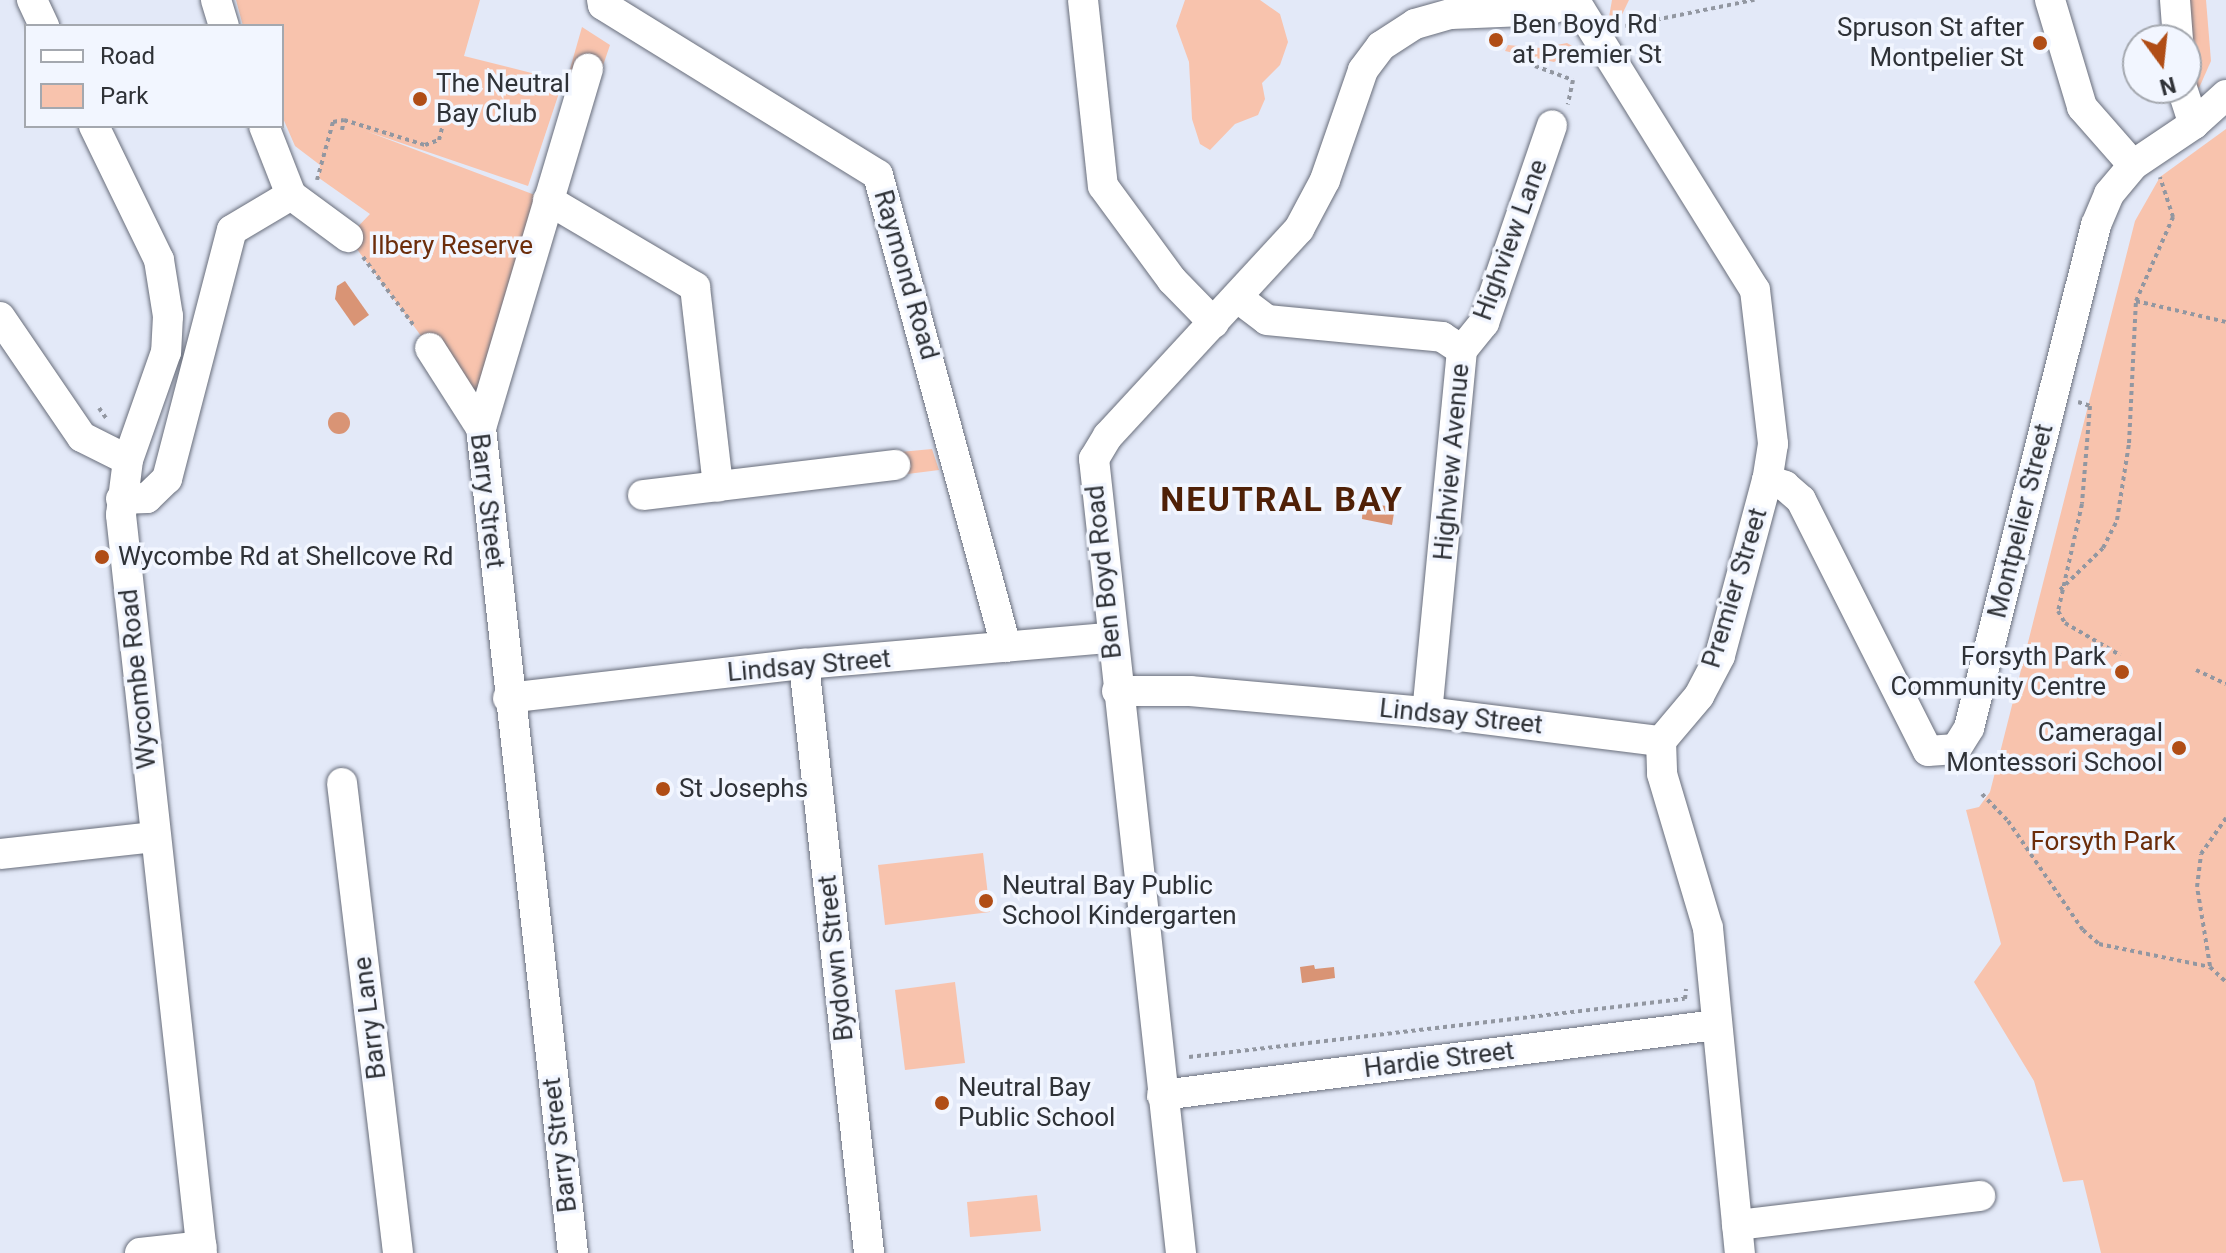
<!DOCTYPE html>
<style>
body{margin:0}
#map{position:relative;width:2226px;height:1253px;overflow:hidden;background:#e3e9f8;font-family:Roboto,sans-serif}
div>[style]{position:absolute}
.green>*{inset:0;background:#f8c3ad}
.water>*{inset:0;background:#d99475}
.round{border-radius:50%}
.path>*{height:4px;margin-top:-2px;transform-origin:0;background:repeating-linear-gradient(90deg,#9297a1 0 4px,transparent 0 8px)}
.roads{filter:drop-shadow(0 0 2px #696e7b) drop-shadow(0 0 2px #696e7b)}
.minor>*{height:30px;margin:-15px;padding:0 15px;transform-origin:15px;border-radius:15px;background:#fff}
.dots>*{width:22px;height:22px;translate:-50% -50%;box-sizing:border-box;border:4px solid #f2f6ff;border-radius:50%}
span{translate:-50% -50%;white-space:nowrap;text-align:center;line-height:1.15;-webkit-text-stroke:7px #f2f6ff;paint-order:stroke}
.poi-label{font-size:26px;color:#2f3237}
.left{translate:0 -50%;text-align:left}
.right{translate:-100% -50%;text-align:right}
.street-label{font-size:26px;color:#2f3237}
.park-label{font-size:26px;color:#6c2d0b}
.district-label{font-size:34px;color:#4f2007;font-weight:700;letter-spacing:2px}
.legend{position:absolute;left:24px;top:24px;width:260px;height:104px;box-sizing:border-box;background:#f2f6ff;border:2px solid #a4a8af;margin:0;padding:10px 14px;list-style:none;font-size:24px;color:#2f3237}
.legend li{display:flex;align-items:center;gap:16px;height:40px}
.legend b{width:40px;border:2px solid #a4a8af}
.north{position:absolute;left:2122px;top:24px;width:80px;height:80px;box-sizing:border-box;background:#f2f6ff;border:2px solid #a4a8af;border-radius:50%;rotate:165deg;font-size:22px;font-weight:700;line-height:32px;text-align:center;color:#2f3237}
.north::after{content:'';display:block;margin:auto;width:28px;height:36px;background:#b04d16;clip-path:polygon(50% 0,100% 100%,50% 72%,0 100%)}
</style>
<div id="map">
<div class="green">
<div style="clip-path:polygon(236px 0,480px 0,464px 56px,563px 81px,528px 186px,366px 131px,548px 200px,481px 428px,430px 348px,348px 237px,370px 214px,319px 178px,320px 165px,295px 146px,282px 116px,282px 26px,243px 26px)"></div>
<div style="clip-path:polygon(1185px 0,1260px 0,1280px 14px,1288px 42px,1280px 65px,1262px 83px,1265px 99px,1258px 115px,1235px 124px,1210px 150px,1200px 144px,1192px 119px,1189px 62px,1176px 26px)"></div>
<div style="clip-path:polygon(1612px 0,1629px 0,1616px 27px,1609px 17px)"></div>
<div style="clip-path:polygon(2186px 0,2206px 0,2211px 61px,2199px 88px,2192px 85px)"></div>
<div style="clip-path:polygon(582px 27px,610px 45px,598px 80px,568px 76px)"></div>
<div style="clip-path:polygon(1567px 43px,1574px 47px,1572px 52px,1554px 62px,1505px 51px,1508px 45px,1541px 48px)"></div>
<div style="clip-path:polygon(2226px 129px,2226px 1253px,2101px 1253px,2083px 1180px,2063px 1182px,2034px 1081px,1974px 982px,2001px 944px,1966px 810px,1979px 807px,1990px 792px,2135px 221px,2160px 177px)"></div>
<div style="clip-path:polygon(932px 449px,939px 470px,884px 477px,879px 454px)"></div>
<div style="clip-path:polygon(983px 853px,990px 912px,885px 925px,878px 865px)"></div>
<div style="clip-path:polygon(955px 982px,965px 1063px,905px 1070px,895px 990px)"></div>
<div style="clip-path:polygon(1037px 1195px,1041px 1231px,970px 1237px,967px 1202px)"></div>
</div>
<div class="water">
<div style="clip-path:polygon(345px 281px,369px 315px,354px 326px,335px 299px,337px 286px)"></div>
<div class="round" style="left:328px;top:412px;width:22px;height:22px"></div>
<div style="clip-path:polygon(1363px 503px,1395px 507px,1392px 525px,1362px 519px)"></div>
<div style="clip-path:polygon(1314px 965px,1315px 969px,1334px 967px,1335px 978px,1302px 983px,1300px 967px)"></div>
</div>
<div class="path">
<div style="left:1625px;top:26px;width:132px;rotate:-11.4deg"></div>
<div style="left:1535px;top:66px;width:40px;rotate:20.2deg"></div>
<div style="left:1573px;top:80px;width:25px;rotate:102deg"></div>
<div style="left:342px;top:130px;width:10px;rotate:-79deg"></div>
<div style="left:317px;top:180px;width:60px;rotate:-74.6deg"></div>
<div style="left:333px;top:122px;width:11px;rotate:-10deg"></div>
<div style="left:344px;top:120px;width:85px;rotate:17.2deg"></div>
<div style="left:425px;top:145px;width:15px;rotate:-20deg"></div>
<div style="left:439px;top:140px;width:38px;rotate:-76deg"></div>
<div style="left:363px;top:257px;width:87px;rotate:53.4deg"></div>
<div style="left:2136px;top:301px;width:92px;rotate:13.1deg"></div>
<div style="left:2078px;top:402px;width:13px;rotate:18deg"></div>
<div style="left:2090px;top:406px;width:98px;rotate:94.7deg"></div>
<div style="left:2082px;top:504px;width:110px;rotate:102.6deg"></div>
<div style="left:2058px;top:611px;width:14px;rotate:60deg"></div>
<div style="left:2065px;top:623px;width:64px;rotate:30.2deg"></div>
<div style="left:99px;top:408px;width:12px;rotate:55deg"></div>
<div style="left:2060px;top:590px;width:60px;rotate:-44.3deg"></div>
<div style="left:2103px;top:548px;width:31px;rotate:-63deg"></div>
<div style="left:2117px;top:520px;width:78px;rotate:-81.1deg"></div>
<div style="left:2129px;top:443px;width:142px;rotate:-87.2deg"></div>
<div style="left:2136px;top:301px;width:92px;rotate:-66.2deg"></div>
<div style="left:2173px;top:217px;width:42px;rotate:-108deg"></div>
<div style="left:2196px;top:670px;width:33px;rotate:25deg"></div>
<div style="left:1982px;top:794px;width:37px;rotate:46deg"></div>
<div style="left:2008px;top:821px;width:132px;rotate:55.5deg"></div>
<div style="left:2083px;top:930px;width:21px;rotate:41deg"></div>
<div style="left:2099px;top:944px;width:113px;rotate:11.7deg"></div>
<div style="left:2210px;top:967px;width:22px;rotate:43deg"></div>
<div style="left:2210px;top:966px;width:80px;rotate:-99.3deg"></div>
<div style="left:2197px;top:887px;width:33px;rotate:-83deg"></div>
<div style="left:2201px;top:854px;width:44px;rotate:-55.2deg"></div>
<div style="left:1189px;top:1057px;width:499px;rotate:-6.7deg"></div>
<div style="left:1685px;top:999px;width:10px;rotate:-84deg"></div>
</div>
<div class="roads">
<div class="minor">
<div style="left:32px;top:0;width:29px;rotate:65deg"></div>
<div style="left:216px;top:0;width:27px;rotate:73deg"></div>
<div style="left:602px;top:0;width:5px;rotate:79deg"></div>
<div style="left:603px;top:5px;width:323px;rotate:31.7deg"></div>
<div style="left:878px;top:175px;width:489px;rotate:74.8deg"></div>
<div style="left:1083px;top:0;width:187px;rotate:83.9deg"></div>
<div style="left:1103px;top:186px;width:117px;rotate:53.7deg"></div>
<div style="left:1172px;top:280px;width:60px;rotate:45.7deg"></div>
<div style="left:2050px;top:0;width:112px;rotate:73.3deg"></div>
<div style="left:2082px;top:107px;width:77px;rotate:48.7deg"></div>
<div style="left:2175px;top:0;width:40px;rotate:85.7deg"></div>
<div style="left:1575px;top:1px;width:340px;rotate:58.1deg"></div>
<div style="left:1755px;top:290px;width:155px;rotate:83.3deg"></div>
<div style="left:1773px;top:444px;width:36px;rotate:99deg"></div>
<div style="left:1767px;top:480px;width:182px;rotate:105deg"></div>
<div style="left:1720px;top:656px;width:45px;rotate:117.7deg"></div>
<div style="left:1699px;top:696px;width:59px;rotate:130.2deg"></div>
<div style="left:1661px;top:741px;width:33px;rotate:88deg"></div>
<div style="left:1662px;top:774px;width:161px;rotate:73.4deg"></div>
<div style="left:1708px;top:928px;width:327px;rotate:84.4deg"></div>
<div style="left:2182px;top:88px;width:38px;rotate:72deg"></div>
<div style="left:94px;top:126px;width:149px;rotate:64.1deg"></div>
<div style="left:159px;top:260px;width:57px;rotate:80.9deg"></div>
<div style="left:168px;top:316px;width:36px;rotate:93deg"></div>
<div style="left:166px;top:352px;width:114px;rotate:109.4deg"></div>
<div style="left:128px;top:460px;width:55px;rotate:97.3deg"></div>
<div style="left:121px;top:515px;width:742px;rotate:83.74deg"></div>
<div style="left:264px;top:126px;width:74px;rotate:68.6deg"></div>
<div style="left:548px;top:200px;width:171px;rotate:30.6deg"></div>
<div style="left:695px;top:287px;width:201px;rotate:83.4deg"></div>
<div style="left:1238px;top:298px;width:36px;rotate:37deg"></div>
<div style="left:1267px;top:320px;width:176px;rotate:5.5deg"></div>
<div style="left:1442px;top:337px;width:24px;rotate:33deg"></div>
<div style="left:1462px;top:350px;width:364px;rotate:95.5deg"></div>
<div style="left:0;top:317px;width:145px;rotate:55.7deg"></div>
<div style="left:82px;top:437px;width:51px;rotate:26.6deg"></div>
<div style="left:430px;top:348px;width:95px;rotate:57.5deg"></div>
<div style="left:481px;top:428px;width:830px;rotate:83.64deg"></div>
<div style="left:1462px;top:350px;width:35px;rotate:-51deg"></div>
<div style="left:1484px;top:323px;width:209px;rotate:-71deg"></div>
<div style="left:481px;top:428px;width:375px;rotate:-73.4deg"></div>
<div style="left:1767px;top:480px;width:19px;rotate:18deg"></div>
<div style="left:1785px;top:486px;width:21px;rotate:41deg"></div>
<div style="left:1801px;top:500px;width:281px;rotate:63.2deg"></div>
<div style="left:1928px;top:751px;width:28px;rotate:-4deg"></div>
<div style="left:1956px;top:749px;width:25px;rotate:-58deg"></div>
<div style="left:1969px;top:728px;width:519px;rotate:-75.83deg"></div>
<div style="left:2096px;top:225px;width:34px;rotate:-67deg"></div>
<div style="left:2109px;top:194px;width:38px;rotate:-50deg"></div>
<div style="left:2133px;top:165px;width:73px;rotate:-33.9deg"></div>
<div style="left:2194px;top:124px;width:43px;rotate:-42.2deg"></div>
<div style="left:643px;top:495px;width:254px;rotate:-6.8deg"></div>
<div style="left:121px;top:499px;width:26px;rotate:-2deg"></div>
<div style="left:147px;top:498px;width:28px;rotate:-44deg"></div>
<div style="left:167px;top:479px;width:257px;rotate:-75.4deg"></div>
<div style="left:232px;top:230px;width:69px;rotate:-30.7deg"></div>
<div style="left:291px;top:195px;width:71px;rotate:36.4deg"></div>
<div style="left:804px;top:664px;width:593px;rotate:83.7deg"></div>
<div style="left:1117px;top:691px;width:73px"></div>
<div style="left:1190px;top:691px;width:238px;rotate:5.1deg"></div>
<div style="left:1427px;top:712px;width:236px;rotate:7.1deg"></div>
<div style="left:508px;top:698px;width:298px;rotate:-6.6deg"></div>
<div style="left:804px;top:664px;width:307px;rotate:-4.9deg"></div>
<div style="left:342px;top:783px;width:473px;rotate:83.2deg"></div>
<div style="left:0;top:854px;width:156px;rotate:-6.3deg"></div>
<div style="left:1162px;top:1095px;width:558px;rotate:-7.2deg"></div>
<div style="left:1737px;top:1225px;width:245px;rotate:-6.8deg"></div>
<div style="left:140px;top:1253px;width:62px;rotate:-6.4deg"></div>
<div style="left:1181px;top:1253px;width:799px;rotate:-96.25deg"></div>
<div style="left:1094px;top:459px;width:27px;rotate:-59deg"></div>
<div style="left:1108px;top:436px;width:282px;rotate:-47.3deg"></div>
<div style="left:1299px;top:229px;width:55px;rotate:-62deg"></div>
<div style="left:1325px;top:180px;width:116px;rotate:-70.9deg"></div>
<div style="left:1363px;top:70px;width:30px;rotate:-53deg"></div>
<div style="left:1381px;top:46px;width:40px;rotate:-32.9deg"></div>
<div style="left:1415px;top:24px;width:37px;rotate:-16deg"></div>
<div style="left:1451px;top:14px;width:98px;rotate:-2.3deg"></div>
<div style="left:1549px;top:10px;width:29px;rotate:-20deg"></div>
</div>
</div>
<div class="dots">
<div style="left:1496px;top:40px;background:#b04d16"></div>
<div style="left:2040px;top:43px;background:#b04d16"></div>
<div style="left:420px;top:99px;background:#b04d16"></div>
<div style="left:102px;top:557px;background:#b04d16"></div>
<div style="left:2122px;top:672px;background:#b04d16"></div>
<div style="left:2179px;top:748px;background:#b04d16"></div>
<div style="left:663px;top:789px;background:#b04d16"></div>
<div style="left:986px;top:901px;background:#b04d16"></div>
<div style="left:942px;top:1103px;background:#b04d16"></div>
</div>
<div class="poi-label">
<span class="left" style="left:1512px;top:40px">Ben Boyd Rd<br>at Premier St</span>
<span class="right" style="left:2024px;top:43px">Spruson St after<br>Montpelier St</span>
<span class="left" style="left:436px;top:99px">The Neutral<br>Bay Club</span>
<span class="left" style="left:118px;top:557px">Wycombe Rd at Shellcove Rd</span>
<span class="right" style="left:2106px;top:672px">Forsyth Park<br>Community Centre</span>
<span class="right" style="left:2163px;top:748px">Cameragal<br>Montessori School</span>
<span class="left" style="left:679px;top:789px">St Josephs</span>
<span class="left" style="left:1002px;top:901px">Neutral Bay Public<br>School Kindergarten</span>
<span class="left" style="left:958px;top:1103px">Neutral Bay<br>Public School</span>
</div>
<div class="street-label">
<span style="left:1511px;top:240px;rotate:-70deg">Highview Lane</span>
<span style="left:906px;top:275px;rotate:74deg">Raymond Road</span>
<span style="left:1452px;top:462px;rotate:-85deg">Highview Avenue</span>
<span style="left:487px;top:501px;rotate:83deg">Barry Street</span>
<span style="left:2021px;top:521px;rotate:-76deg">Montpelier Street</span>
<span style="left:1104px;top:572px;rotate:-96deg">Ben Boyd Road</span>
<span style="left:1735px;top:588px;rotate:-73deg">Premier Street</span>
<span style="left:809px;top:666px;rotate:-5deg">Lindsay Street</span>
<span style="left:138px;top:679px;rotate:-96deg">Wycombe Road</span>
<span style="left:1461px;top:717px;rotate:6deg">Lindsay Street</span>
<span style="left:836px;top:958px;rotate:-96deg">Bydown Street</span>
<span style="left:370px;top:1018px;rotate:-97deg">Barry Lane</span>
<span style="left:1439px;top:1060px;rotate:-7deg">Hardie Street</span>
<span style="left:560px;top:1145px;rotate:-97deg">Barry Street</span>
</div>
<div class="park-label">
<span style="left:452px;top:246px">Ilbery Reserve</span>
<span style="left:2103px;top:842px">Forsyth Park</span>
</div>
<div class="district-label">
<span style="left:1282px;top:500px">NEUTRAL BAY</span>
</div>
<ul class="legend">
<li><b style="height:10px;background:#fff"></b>Road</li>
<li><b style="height:22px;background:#f8c3ad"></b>Park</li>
</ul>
<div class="north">N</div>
</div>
